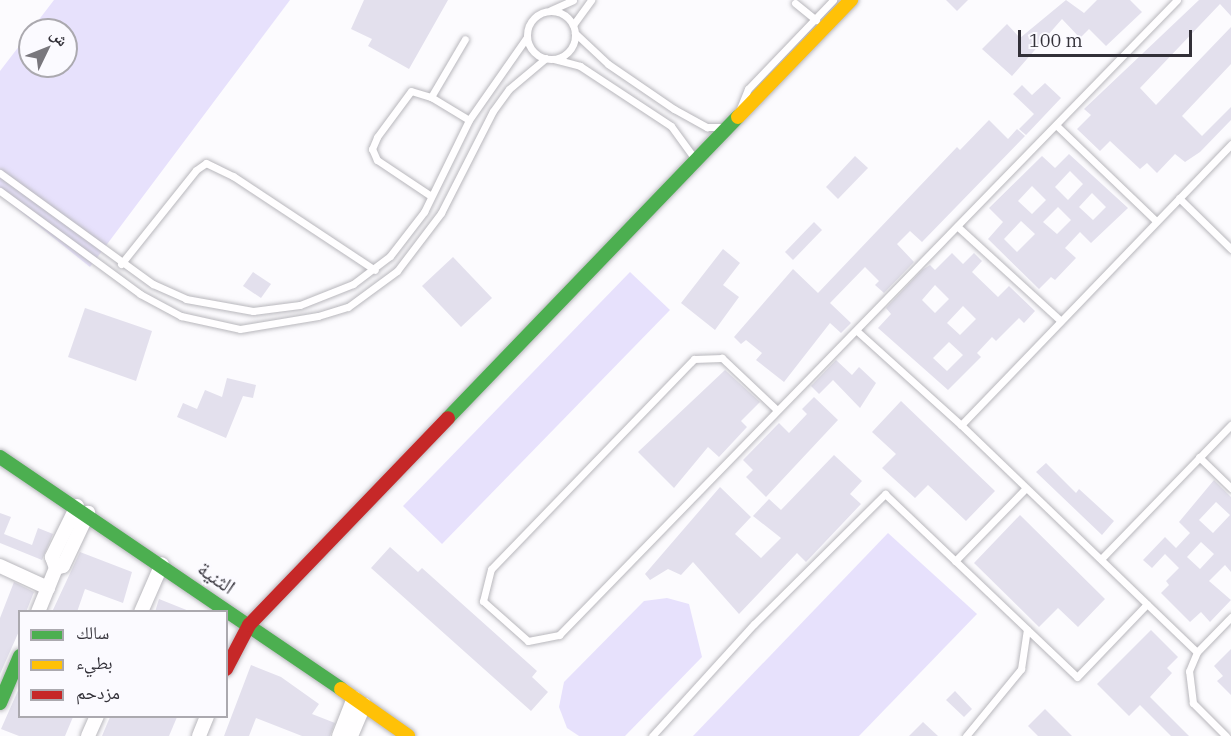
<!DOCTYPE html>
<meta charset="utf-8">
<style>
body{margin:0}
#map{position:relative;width:1231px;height:736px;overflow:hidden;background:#fcfbfe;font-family:"IBM Plex Serif","Noto Naskh Arabic",serif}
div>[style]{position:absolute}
.green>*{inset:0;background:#e7e1fc}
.building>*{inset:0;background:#e3e0ed}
.roads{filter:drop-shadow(0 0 2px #b8b7bc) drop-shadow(0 0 2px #b8b7bc)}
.lane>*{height:7px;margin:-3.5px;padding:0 3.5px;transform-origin:3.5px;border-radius:3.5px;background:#fffeff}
.lane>.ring{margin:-3.5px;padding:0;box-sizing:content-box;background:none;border:7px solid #fffeff;border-radius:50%}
.street>*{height:14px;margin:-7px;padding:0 7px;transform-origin:7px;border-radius:7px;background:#fffeff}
.fast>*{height:14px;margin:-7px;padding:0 7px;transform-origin:7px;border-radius:7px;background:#4caf50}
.slow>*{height:14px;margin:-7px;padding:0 7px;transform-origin:7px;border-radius:7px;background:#ffc107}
.jam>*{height:14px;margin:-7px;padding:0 7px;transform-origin:7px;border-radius:7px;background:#c62828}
span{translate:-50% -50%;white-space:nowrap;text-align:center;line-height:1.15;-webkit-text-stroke:4.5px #fbfaff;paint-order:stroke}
.street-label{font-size:21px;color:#323038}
.legend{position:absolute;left:18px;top:610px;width:210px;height:108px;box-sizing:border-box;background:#fbfaff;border:2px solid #aba9af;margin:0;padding:8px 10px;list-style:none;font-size:18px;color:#323038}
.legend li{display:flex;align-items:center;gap:12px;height:30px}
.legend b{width:30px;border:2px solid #aba9af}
.north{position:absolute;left:18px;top:18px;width:60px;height:60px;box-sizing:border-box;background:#fbfaff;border:2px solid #aba9af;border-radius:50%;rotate:47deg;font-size:16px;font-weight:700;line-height:24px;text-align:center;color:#323038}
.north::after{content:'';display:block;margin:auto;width:21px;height:27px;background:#79777d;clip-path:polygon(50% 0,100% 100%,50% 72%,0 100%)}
.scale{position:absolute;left:1018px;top:30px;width:174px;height:27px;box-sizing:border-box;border:3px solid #323038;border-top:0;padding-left:8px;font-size:18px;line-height:21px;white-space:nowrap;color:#323038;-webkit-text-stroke:4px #fbfaff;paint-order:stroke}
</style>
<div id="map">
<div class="green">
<div style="clip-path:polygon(54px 0,290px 0,90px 267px,0 195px,0 71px,30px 32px,30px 66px,66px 66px,66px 30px,31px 30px)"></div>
<div style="clip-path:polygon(630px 272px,670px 310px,442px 544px,403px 506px)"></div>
<div style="clip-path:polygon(888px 533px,977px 614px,859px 736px,693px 736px)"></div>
<div style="clip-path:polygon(667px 598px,689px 604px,702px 657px,625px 736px,579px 736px,567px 728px,559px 707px,564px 682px,644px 601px)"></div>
</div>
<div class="building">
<div style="clip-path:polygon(364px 0,448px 0,409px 69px,368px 46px,372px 39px,351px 29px)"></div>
<div style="clip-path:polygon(946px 0,968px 0,957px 11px)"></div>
<div style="clip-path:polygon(1066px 0,1084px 13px,1097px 0,1130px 0,1142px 12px,1106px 46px,1089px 29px,1080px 38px,1062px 19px,1012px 76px,982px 49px,1007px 24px,1020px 38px)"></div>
<div style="clip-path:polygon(1199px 0,1231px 0,1231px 16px,1220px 4px,1140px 88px,1156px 105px,1231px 27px,1231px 64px,1182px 116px,1202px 136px,1231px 107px,1231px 120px,1200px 152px,1185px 162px,1175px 154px,1157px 173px,1147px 163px,1140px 169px,1110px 141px,1100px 151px,1077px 129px,1091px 115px,1084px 109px)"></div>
<div style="clip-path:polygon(1045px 83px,1061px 98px,1026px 135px,1019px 129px,1034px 114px,1013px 94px,1022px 85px,1032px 95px)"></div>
<div style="clip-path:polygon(989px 120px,1008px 139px,1017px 129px,1025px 136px,922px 242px,910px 231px,897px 244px,914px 262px,884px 293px,875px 285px,879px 281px,865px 267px,830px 303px,851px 323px,841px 333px,830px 323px,784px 382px,756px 360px,762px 353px,746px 340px,741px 344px,734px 337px,793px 269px,818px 293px,957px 147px,960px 150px)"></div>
<div style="clip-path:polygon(evenodd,1069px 154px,1128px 208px,1091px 243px,1080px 232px,1065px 248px,1076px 258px,1055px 280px,1051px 277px,1039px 289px,988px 239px,1003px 222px,989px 208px,1042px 156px,1055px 168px,1069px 154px,1070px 171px,1083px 184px,1068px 200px,1055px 187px,1070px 171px,1069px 154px,1032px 186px,1046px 200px,1032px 214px,1018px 201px,1032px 186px,1069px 154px,1092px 193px,1106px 207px,1093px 220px,1079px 207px,1092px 193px,1069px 154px,1058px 207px,1071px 220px,1057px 234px,1043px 222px,1058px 207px,1069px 154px,1021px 221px,1035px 234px,1017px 252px,1004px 239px,1021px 221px)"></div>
<div style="clip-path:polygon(855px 156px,868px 168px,838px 199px,826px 187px)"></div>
<div style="clip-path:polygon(814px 222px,822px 230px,793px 260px,785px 252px)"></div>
<div style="clip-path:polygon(723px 249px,740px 263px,723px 285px,739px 297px,715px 330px,681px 303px)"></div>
<div style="clip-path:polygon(evenodd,952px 253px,963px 264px,974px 253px,982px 261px,972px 272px,998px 297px,1009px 286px,1035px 311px,1024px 323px,1019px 318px,996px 341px,992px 337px,977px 353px,981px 357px,948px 390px,878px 328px,891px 314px,886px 308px,922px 270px,930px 265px,935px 270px,952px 253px,935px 285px,949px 299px,935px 313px,922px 300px,935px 285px,952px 253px,963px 306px,976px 319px,960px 335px,947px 323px,963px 306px,952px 253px,949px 342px,963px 355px,947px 371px,933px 358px,949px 342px)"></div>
<div style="clip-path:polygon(453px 257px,492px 298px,461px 327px,422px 286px)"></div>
<div style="clip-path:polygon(253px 272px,271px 284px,261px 298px,243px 286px)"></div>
<div style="clip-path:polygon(85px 308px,152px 331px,136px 381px,68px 357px)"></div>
<div style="clip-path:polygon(836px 360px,852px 375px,859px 367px,876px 383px,860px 408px,833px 380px,819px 394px,811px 386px)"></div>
<div style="clip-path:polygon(725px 370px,760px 402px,741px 421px,747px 427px,719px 457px,708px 447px,674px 488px,638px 452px)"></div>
<div style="clip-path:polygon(227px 378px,256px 385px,253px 398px,243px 396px,226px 438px,177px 417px,183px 403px,197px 409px,205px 390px,222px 397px)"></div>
<div style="clip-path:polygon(814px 397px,838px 420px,766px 497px,746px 477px,753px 470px,743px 460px,779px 423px,789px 433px,807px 414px,802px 409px)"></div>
<div style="clip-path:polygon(901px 401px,995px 491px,966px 521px,928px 485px,915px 498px,882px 468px,896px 454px,872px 432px)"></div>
<div style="clip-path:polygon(834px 455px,862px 481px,850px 494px,861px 504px,806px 562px,797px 553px,739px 614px,693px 562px,681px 575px,668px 569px,650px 580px,645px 574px,720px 487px,751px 517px,735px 534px,761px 558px,781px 538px,753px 516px,769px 499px,781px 510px)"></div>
<div style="clip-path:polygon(1046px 463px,1076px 493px,1079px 489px,1114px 521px,1102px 535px,1036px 472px)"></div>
<div style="clip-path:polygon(evenodd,1214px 480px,1231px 497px,1231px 572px,1225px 565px,1209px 581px,1231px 600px,1210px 622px,1201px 612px,1190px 622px,1161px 593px,1169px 585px,1166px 581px,1179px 568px,1165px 554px,1152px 568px,1143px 560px,1165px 537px,1176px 548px,1190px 533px,1179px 522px,1214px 480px,1216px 502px,1230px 515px,1213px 533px,1199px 520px,1216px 502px,1214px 480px,1201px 542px,1214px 554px,1200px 569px,1187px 557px,1201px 542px)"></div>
<div style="clip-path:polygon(0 513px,11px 517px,4px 534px,32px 545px,38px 528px,53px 534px,42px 560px,0 543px)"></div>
<div style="clip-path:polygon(1020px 515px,1105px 599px,1078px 627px,1058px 608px,1039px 627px,974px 563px)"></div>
<div style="clip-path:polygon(390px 547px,418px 572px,422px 568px,537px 671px,532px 677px,548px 692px,531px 711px,371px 568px)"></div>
<div style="clip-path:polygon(80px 552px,132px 572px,123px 603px,85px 589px,77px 612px,52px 612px)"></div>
<div style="clip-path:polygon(14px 582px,34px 592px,26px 612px,20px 612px,20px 629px,0 674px,0 618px)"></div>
<div style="clip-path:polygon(159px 599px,189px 611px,189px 612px,155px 612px)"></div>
<div style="clip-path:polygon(1151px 630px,1178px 657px,1167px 668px,1172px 673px,1150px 697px,1189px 736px,1171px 736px,1140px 705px,1129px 716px,1097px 684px)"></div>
<div style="clip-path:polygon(1231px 649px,1231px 695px,1217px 681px,1223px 676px,1214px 666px)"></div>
<div style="clip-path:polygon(251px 665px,281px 677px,319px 704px,312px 714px,335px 723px,330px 736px,302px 736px,256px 718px,249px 736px,224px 736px)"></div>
<div style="clip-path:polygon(20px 686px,20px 717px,73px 717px,65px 736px,19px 736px,1px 729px)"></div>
<div style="clip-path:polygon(955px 691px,972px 709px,964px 717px,946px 700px)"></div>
<div style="clip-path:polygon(1045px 709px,1072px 736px,1038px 736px,1028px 726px)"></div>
<div style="clip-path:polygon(110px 717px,177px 717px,169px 736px,102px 736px)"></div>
<div style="clip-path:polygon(923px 722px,938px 736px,909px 736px)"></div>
</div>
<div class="roads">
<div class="lane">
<div style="left:795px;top:3px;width:27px;rotate:39deg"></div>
<div style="left:551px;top:10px;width:24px;rotate:-24deg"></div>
<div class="ring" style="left:527px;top:11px;width:41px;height:41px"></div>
<div style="left:573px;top:25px;width:31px;rotate:-54deg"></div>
<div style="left:575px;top:33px;width:45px;rotate:43.2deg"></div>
<div style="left:608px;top:64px;width:80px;rotate:34.3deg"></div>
<div style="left:674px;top:109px;width:38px;rotate:29deg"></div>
<div style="left:707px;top:127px;width:18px"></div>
<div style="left:554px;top:59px;width:27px;rotate:15deg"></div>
<div style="left:580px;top:66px;width:109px;rotate:33.4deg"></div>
<div style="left:671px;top:126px;width:41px;rotate:54deg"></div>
<div style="left:431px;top:97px;width:67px;rotate:-59.6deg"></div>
<div style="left:739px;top:111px;width:24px;rotate:-68deg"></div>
<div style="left:748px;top:89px;width:123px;rotate:-46.3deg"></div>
<div style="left:1056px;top:125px;width:139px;rotate:43.8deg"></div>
<div style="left:0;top:173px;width:189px;rotate:36deg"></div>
<div style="left:153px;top:284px;width:36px;rotate:24deg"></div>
<div style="left:186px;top:299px;width:68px;rotate:10.2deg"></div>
<div style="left:253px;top:311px;width:47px;rotate:-7.3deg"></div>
<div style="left:300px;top:305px;width:57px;rotate:-21.6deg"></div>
<div style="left:353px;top:284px;width:46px;rotate:-37.1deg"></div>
<div style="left:390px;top:256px;width:56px;rotate:-52.3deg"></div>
<div style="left:424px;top:212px;width:102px;rotate:-63.9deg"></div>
<div style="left:469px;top:120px;width:101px;rotate:-55.1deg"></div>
<div style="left:0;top:191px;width:174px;rotate:36.3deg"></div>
<div style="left:140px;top:294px;width:47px;rotate:28.2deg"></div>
<div style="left:181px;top:316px;width:60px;rotate:12.4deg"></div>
<div style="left:240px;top:329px;width:79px;rotate:-9.5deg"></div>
<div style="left:318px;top:316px;width:31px;rotate:-17deg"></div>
<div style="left:348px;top:307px;width:61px;rotate:-36.3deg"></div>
<div style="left:397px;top:271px;width:73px;rotate:-52.8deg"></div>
<div style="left:441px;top:213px;width:114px;rotate:-63deg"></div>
<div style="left:493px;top:111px;width:27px;rotate:-54deg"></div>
<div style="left:509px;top:89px;width:48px;rotate:-40deg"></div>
<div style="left:431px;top:196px;width:65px;rotate:-146.3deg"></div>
<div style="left:377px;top:160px;width:12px;rotate:-114deg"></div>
<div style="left:372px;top:149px;width:13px;rotate:-67deg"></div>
<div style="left:377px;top:137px;width:57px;rotate:-53.5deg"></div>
<div style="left:411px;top:91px;width:21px;rotate:17deg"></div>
<div style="left:431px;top:97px;width:44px;rotate:31.2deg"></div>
<div style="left:1179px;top:198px;width:73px;rotate:44.4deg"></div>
<div style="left:958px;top:227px;width:139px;rotate:42.4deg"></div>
<div style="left:121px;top:264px;width:120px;rotate:-51.4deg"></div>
<div style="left:196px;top:170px;width:12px;rotate:-35deg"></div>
<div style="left:206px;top:163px;width:30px;rotate:26deg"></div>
<div style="left:233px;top:176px;width:170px;rotate:33.5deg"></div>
<div style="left:857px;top:331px;width:140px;rotate:42.1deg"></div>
<div style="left:961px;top:425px;width:327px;rotate:43.9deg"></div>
<div style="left:777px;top:410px;width:76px;rotate:-136.6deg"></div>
<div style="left:722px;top:358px;width:28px;rotate:178deg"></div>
<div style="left:694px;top:359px;width:292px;rotate:134deg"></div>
<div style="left:491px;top:569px;width:33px;rotate:104deg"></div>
<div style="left:483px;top:601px;width:60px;rotate:41.6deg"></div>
<div style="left:528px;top:641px;width:32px;rotate:-11deg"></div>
<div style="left:559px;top:635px;width:886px;rotate:-45.78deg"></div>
<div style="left:961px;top:425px;width:390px;rotate:-46.1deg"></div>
<div style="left:1199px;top:457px;width:45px;rotate:44.1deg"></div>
<div style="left:1101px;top:559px;width:187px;rotate:-45.9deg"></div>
<div style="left:955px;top:561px;width:100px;rotate:-45.8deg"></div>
<div style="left:652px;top:736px;width:151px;rotate:-47.7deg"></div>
<div style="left:754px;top:624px;width:185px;rotate:-44.8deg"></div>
<div style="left:885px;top:494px;width:265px;rotate:43.6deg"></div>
<div style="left:1077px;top:677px;width:101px;rotate:-46.2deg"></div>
<div style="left:966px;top:736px;width:87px;rotate:-50.6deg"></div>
<div style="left:1021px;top:669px;width:40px;rotate:-81.5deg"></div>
<div style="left:1226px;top:736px;width:47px;rotate:-135deg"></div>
<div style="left:1193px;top:703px;width:32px;rotate:-97deg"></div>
<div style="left:1189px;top:671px;width:21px;rotate:-67deg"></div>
<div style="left:1197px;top:652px;width:49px;rotate:-45.8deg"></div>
</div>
<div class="street">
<div style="left:77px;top:506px;width:57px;rotate:116.1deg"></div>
<div style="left:52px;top:557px;width:12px;rotate:70deg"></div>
<div style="left:56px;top:568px;width:7px;rotate:-16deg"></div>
<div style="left:63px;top:566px;width:59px;rotate:-64.7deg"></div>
<div style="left:0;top:566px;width:53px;rotate:24.6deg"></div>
<div style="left:38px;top:612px;width:48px;rotate:-67.8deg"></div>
<div style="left:141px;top:612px;width:52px;rotate:-66.4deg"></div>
<div style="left:88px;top:736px;width:22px;rotate:-66deg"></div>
<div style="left:199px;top:736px;width:22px;rotate:-68deg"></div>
<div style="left:339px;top:736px;width:41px;rotate:-68.5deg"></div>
<div style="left:351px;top:736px;width:34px;rotate:-67deg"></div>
</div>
<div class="fast">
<div style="left:448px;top:418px;width:418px;rotate:-46.1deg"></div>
<div style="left:0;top:457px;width:412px;rotate:34.2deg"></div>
<div style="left:0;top:703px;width:51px;rotate:-66.9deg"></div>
</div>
<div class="slow">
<div style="left:738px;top:117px;width:163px;rotate:-46deg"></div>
<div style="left:341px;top:689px;width:82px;rotate:35deg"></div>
</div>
<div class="jam">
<div style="left:226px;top:669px;width:50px;rotate:-62.4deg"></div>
<div style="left:249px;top:625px;width:287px;rotate:-46.1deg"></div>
</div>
</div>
<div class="street-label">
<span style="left:217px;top:577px;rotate:35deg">الثنية</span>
</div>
<ul class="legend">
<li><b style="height:8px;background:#4caf50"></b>سالك</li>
<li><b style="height:8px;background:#ffc107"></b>بطيء</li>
<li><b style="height:8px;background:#c62828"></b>مزدحم</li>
</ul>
<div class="north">ش</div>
<div class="scale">100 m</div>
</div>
